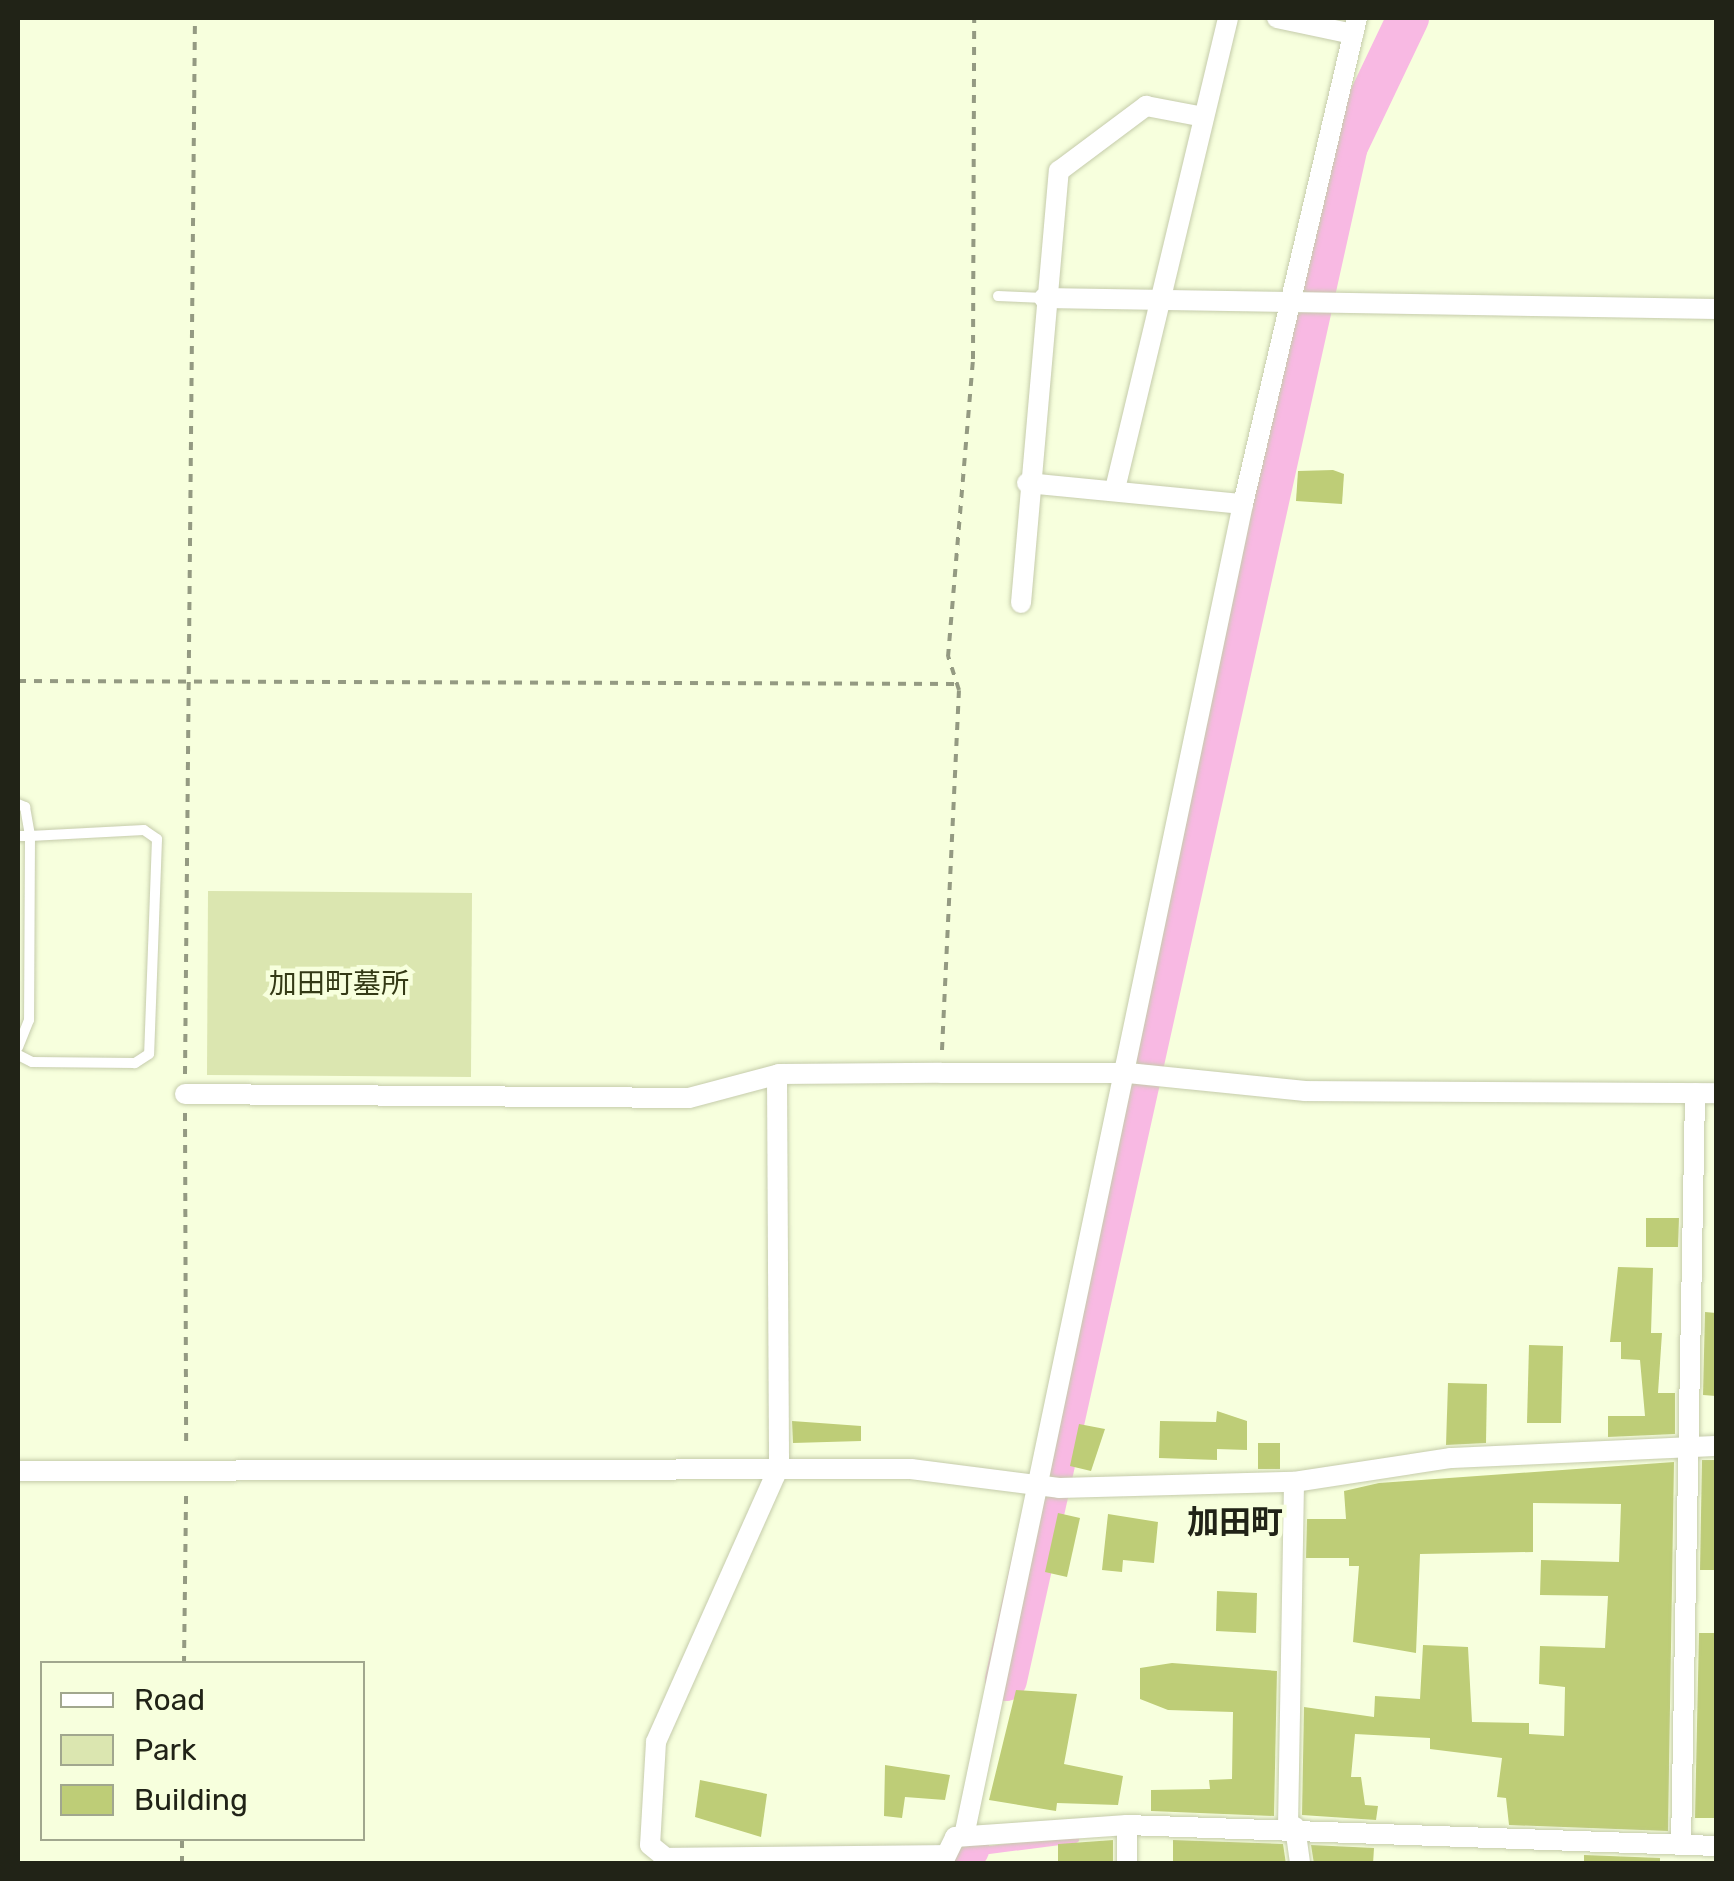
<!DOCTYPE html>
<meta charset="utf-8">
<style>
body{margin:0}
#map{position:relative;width:1734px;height:1881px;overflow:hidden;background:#f7ffdd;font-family:Rubik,"Noto Sans JP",sans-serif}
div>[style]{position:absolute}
.green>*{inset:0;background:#dbe6b0}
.stream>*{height:8px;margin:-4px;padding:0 4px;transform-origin:4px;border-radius:4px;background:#f8b9e3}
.river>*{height:42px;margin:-21px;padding:0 21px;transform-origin:21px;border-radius:21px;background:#f8b9e3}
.building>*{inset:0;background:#becd77}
.path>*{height:4px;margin-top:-2px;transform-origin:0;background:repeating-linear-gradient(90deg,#949a82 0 8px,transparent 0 16px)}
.roads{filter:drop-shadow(0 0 2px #c5ccab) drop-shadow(0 0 2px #c5ccab)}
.lane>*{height:10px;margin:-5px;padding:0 5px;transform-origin:5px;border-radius:5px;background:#fff}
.street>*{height:20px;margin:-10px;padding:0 10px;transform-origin:10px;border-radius:10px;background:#fff}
span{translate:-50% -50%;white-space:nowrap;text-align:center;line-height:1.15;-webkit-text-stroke:9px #f7ffdd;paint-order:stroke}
.park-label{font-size:28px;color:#343a16}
.quarter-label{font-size:32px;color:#212317;font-weight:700}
.frame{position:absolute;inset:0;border:20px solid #212317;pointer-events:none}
.legend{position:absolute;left:40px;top:1661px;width:325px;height:180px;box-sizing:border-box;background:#f7ffdd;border:2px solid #a1a78e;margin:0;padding:12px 18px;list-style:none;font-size:30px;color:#212317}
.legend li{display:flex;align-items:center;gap:20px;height:50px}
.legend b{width:50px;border:2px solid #a1a78e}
</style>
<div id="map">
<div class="green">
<div style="clip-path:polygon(208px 891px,472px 893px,471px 1077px,207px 1075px)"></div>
</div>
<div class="stream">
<div style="left:966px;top:1853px;width:110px;rotate:-7.3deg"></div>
</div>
<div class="river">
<div style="left:1006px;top:1680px;width:1571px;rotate:-77.47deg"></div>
<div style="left:1347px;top:146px;width:142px;rotate:-64.5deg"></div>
<div style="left:952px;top:1862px;width:21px;rotate:-39deg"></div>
</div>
<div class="building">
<div style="clip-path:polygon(1333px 470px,1344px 474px,1342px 504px,1296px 501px,1298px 471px)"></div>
<div style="clip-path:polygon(1646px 1218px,1679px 1218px,1678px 1247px,1646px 1247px)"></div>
<div style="clip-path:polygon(1618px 1267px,1653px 1268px,1651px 1333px,1662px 1333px,1658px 1393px,1675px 1393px,1675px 1434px,1608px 1437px,1608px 1416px,1645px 1416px,1640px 1360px,1621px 1359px,1621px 1342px,1610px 1342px)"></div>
<div style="clip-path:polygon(1705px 1312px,1716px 1313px,1716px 1396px,1703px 1395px)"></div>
<div style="clip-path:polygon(1529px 1345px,1563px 1346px,1561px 1423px,1527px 1423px)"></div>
<div style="clip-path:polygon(1448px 1383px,1487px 1384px,1486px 1443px,1446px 1445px)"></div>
<div style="clip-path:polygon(1217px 1411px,1247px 1421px,1247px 1450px,1217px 1449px,1217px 1460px,1159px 1458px,1160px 1421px,1216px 1422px)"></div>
<div style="clip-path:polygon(792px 1421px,861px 1426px,861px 1441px,793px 1443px)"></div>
<div style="clip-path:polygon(1079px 1424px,1105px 1429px,1091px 1471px,1070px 1466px)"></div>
<div style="clip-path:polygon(1258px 1443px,1280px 1443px,1280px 1469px,1258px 1469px)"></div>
<div style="clip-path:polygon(1702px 1460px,1716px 1460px,1716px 1570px,1700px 1570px)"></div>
<div style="clip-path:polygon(1674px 1462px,1668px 1831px,1509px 1825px,1506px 1798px,1497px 1797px,1502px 1758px,1430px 1749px,1430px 1738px,1355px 1734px,1351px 1777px,1361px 1777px,1365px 1805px,1378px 1806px,1376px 1820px,1302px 1815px,1304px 1707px,1374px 1717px,1375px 1696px,1420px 1699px,1423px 1645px,1468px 1647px,1472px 1722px,1529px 1723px,1529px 1734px,1564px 1736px,1565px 1687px,1539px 1684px,1540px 1646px,1605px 1648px,1608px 1596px,1540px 1595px,1541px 1560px,1619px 1562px,1621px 1504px,1533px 1503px,1533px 1552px,1420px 1554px,1416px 1653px,1353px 1642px,1359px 1566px,1349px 1566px,1349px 1558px,1306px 1558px,1307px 1519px,1346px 1519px,1344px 1491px,1379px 1483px)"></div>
<div style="clip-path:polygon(1058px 1513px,1080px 1518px,1067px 1577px,1045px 1572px)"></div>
<div style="clip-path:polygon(1108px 1514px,1158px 1522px,1154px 1563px,1123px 1560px,1122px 1572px,1102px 1570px)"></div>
<div style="clip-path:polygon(1217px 1591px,1257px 1593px,1256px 1633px,1216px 1631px)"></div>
<div style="clip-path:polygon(1699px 1633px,1716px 1633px,1716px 1818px,1695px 1818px)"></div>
<div style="clip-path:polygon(1172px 1663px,1277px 1671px,1274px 1816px,1151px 1811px,1151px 1790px,1210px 1789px,1209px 1780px,1232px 1779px,1233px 1712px,1168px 1710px,1140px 1699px,1140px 1668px)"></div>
<div style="clip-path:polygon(1016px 1690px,1077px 1694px,1064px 1764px,1123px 1776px,1118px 1805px,1057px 1803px,1056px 1811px,989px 1800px)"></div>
<div style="clip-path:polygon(885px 1765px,950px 1775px,945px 1800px,905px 1797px,902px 1818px,884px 1816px)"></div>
<div style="clip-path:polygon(700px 1780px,767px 1794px,761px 1837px,695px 1817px)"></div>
<div style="clip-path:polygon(1113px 1840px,1113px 1864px,1058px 1864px,1058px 1844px)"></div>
<div style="clip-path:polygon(1173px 1840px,1283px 1844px,1286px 1864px,1173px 1864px)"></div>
<div style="clip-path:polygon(1311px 1845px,1374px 1848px,1373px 1864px,1314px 1864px)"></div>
<div style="clip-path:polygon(1584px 1855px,1660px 1858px,1660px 1864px,1584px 1864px)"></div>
</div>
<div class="path">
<div style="left:18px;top:681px;width:939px;rotate:0.18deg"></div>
<div style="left:942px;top:1050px;width:360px;rotate:-87.3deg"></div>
<div style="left:959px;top:690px;width:35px;rotate:-108deg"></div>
<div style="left:948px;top:657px;width:299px;rotate:-85.2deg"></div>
<div style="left:973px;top:359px;width:341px;rotate:-89.8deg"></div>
<div style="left:185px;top:1074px;width:1056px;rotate:-89.46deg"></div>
<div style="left:185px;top:1113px;width:336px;rotate:89.8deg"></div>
<div style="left:184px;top:1664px;width:171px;rotate:-89.3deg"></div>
<div style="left:182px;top:1864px;width:26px;rotate:-90deg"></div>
</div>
<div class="roads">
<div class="lane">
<div style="left:998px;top:296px;width:46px;rotate:2.5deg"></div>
<div style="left:18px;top:804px;width:8px;rotate:23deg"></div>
<div style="left:25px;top:807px;width:29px;rotate:80deg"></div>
<div style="left:30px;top:836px;width:114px;rotate:-3deg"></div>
<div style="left:144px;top:830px;width:16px;rotate:35deg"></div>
<div style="left:157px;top:839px;width:215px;rotate:92.1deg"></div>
<div style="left:149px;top:1054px;width:17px;rotate:147deg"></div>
<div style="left:135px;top:1063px;width:103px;rotate:-179.4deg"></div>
<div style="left:32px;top:1062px;width:16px;rotate:-153deg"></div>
<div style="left:18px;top:836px;width:12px"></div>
<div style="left:30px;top:836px;width:184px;rotate:90.3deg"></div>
<div style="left:29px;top:1020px;width:29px;rotate:112deg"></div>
</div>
<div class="street">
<div style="left:1277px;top:18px;width:78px;rotate:11.9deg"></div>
<div style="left:1044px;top:298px;width:672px;rotate:0.94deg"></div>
<div style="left:1027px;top:483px;width:217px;rotate:5.6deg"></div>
<div style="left:1115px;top:489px;width:484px;rotate:-76.5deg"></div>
<div style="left:1021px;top:603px;width:434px;rotate:-85deg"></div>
<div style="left:1059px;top:171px;width:109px;rotate:-36.8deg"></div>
<div style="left:1146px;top:106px;width:59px;rotate:10.7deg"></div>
<div style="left:777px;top:1075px;width:394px;rotate:89.7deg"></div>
<div style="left:185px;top:1094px;width:504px;rotate:0.45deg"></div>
<div style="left:689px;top:1098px;width:93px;rotate:-14.9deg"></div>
<div style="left:779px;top:1074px;width:162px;rotate:-0.4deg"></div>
<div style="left:941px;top:1073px;width:187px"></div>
<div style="left:1128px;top:1073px;width:178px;rotate:5.8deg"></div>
<div style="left:1305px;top:1091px;width:411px;rotate:0.3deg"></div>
<div style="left:778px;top:1469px;width:299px;rotate:114.1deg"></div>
<div style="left:656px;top:1742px;width:103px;rotate:93.3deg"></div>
<div style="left:650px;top:1845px;width:21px;rotate:39deg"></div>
<div style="left:666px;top:1858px;width:277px;rotate:-0.6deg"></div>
<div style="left:18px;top:1471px;width:893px;rotate:-0.13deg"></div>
<div style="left:911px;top:1469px;width:149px;rotate:7.3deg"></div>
<div style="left:1059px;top:1488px;width:235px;rotate:-1.5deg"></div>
<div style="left:1294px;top:1482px;width:159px;rotate:-8.7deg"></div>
<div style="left:1451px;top:1458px;width:265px;rotate:-2.6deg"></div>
<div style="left:1127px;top:1825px;width:39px;rotate:90deg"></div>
<div style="left:1288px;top:1827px;width:345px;rotate:-89deg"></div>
<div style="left:1295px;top:1827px;width:37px;rotate:82deg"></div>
<div style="left:964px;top:1836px;width:1361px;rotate:-78.17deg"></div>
<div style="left:1243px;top:504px;width:499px;rotate:-76.8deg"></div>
<div style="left:1681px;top:1845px;width:752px;rotate:-88.93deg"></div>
<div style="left:942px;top:1864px;width:30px;rotate:-64deg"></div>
<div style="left:955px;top:1837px;width:172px;rotate:-4deg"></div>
<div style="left:1127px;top:1825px;width:589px;rotate:2.04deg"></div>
</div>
</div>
<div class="park-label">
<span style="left:339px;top:984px">加田町墓所</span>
</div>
<div class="quarter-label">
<span style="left:1235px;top:1522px">加田町</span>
</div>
<div class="frame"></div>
<ul class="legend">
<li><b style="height:12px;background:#fff"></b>Road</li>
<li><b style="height:28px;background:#dbe6b0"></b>Park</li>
<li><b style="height:28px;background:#becd77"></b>Building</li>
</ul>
</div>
